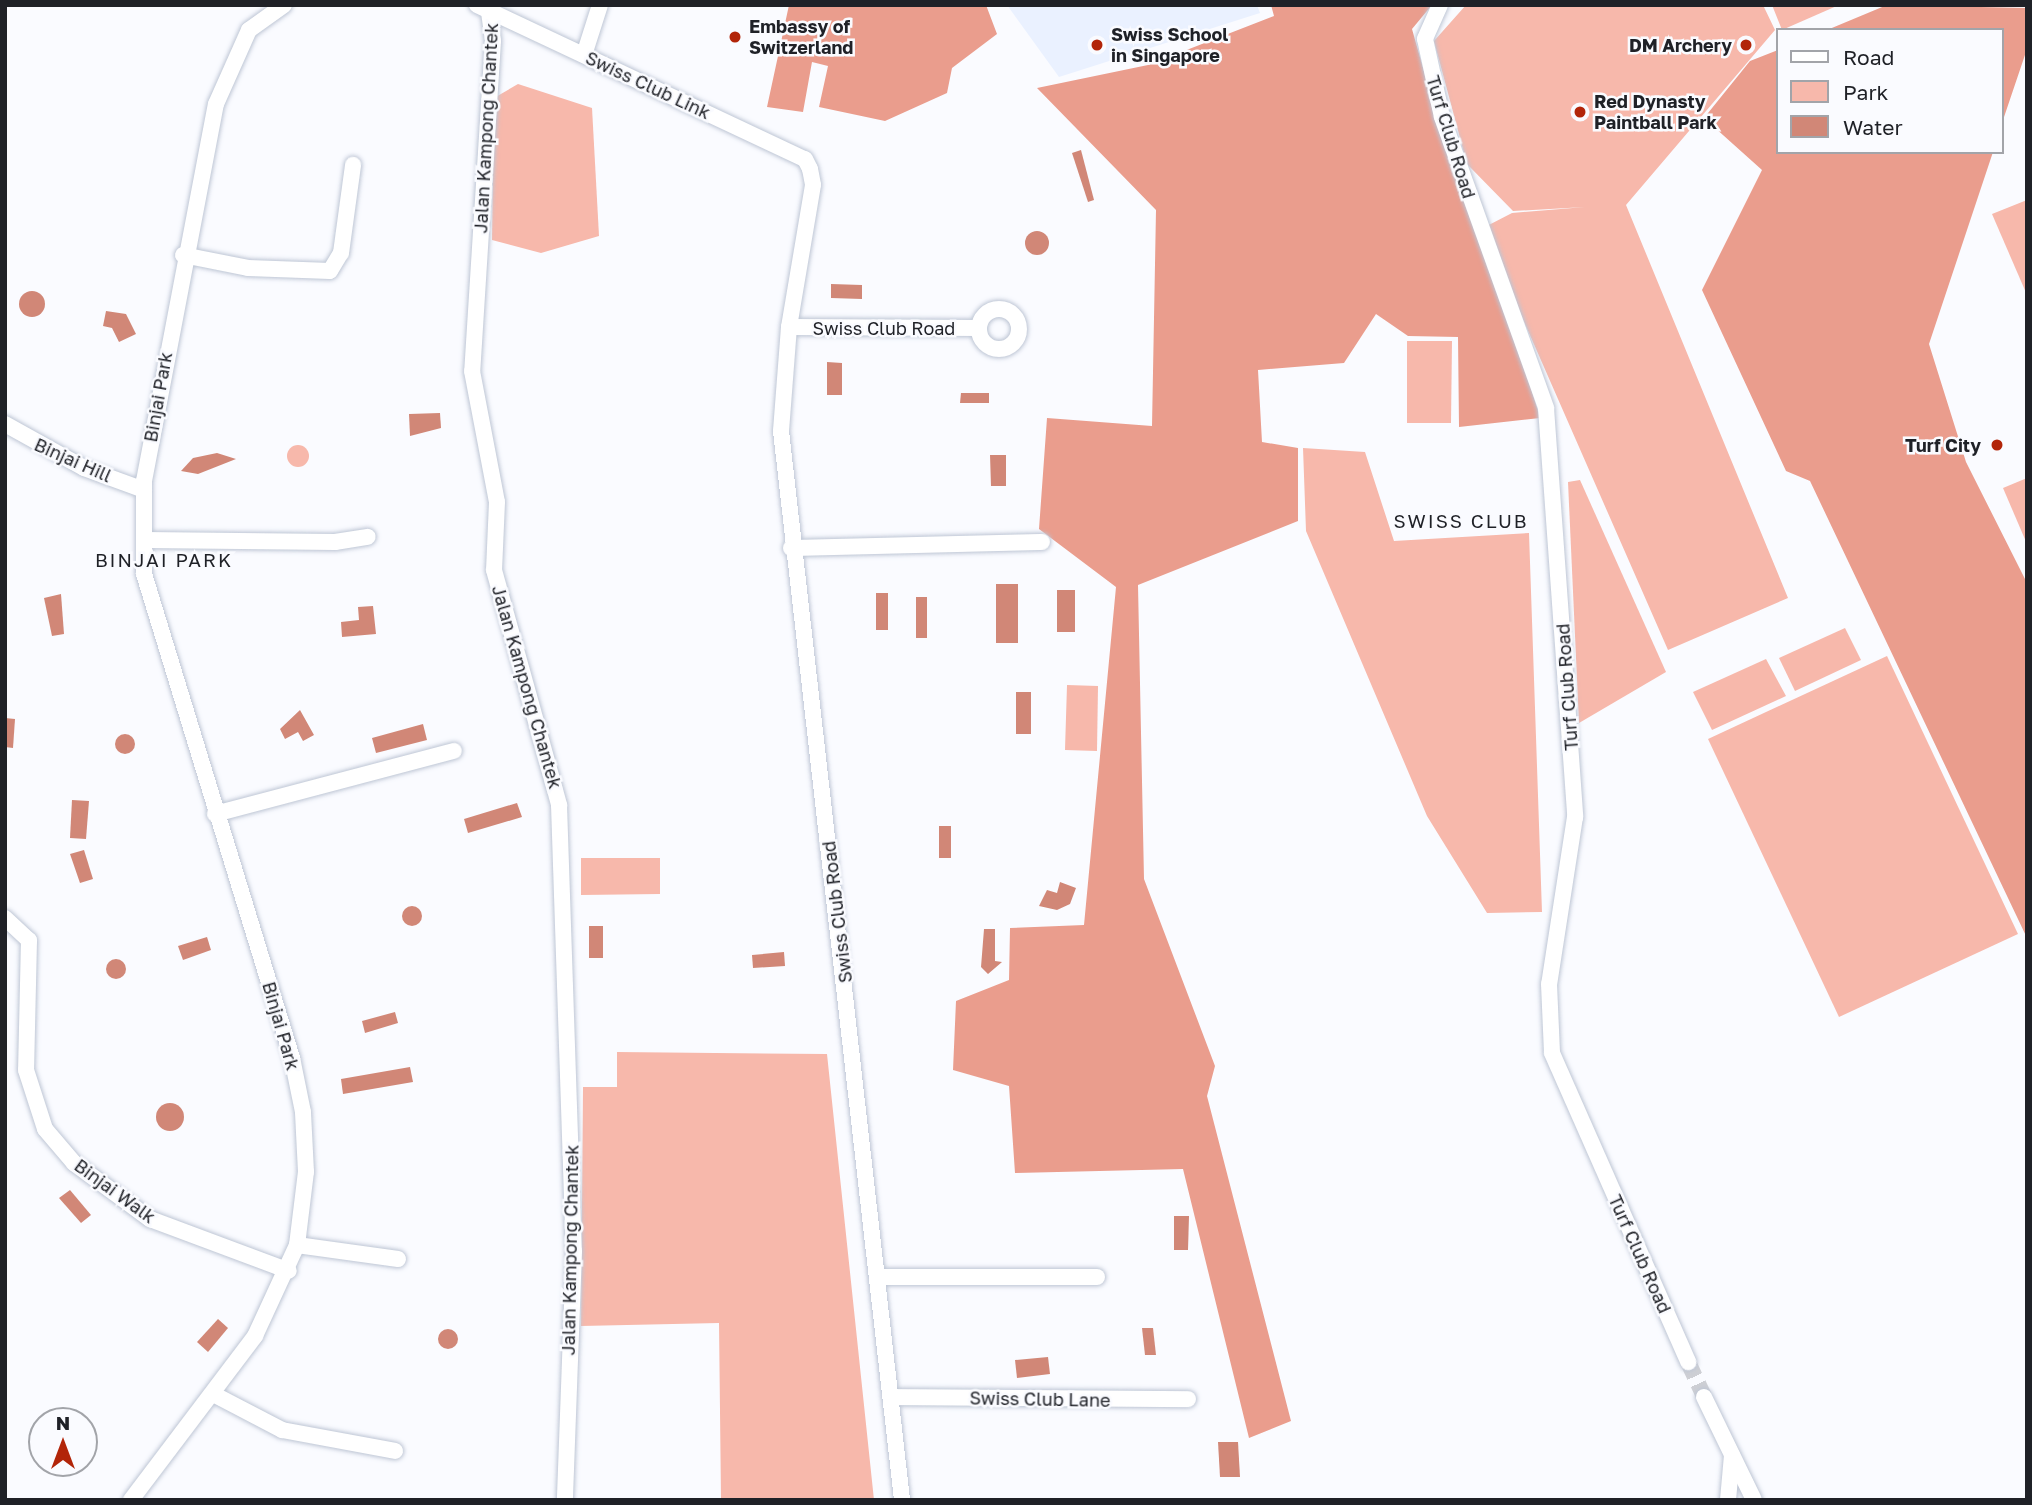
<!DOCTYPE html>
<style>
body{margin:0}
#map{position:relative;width:2032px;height:1505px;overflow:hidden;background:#fafbff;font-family:"Golos Text",sans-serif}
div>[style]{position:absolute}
.built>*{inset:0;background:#eaf1ff}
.green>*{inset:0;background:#f7b8ab}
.round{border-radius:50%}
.forest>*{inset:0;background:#ea9d8d}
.water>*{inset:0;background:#d18777}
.street-tunnel>*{height:16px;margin-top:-8px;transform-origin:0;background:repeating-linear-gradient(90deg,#cecfd4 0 16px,transparent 0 24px)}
.roads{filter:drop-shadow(0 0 2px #bec6d5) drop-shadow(0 0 2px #bec6d5)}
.street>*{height:16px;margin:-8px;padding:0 8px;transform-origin:8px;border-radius:8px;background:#fff}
.street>.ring{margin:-8px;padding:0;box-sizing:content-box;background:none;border:16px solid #fff;border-radius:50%}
.dots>*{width:19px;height:19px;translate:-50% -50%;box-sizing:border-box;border:4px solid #fafbff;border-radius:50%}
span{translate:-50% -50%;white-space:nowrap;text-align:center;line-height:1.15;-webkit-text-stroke:5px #fafbff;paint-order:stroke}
.poi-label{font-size:18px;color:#1f2127;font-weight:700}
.left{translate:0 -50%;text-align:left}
.right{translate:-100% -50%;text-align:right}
.street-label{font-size:18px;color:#1f2127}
.neighbourhood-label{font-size:19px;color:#1f2127;letter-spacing:2px}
.frame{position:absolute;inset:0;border:7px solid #1f2127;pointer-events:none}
.legend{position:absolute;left:1776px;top:28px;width:228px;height:126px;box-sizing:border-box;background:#fafbff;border:2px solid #a2a4a9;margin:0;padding:9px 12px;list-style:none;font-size:21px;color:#1f2127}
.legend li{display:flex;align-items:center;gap:14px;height:35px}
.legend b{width:35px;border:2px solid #a2a4a9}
.north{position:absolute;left:28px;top:1407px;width:70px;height:70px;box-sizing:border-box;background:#fafbff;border:2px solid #a2a4a9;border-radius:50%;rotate:0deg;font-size:19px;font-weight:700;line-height:28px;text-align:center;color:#1f2127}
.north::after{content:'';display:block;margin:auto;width:24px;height:32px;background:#b22509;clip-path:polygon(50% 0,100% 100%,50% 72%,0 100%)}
</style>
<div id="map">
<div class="built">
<div style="clip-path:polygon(1007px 5px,1257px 5px,1260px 13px,1059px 77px)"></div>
</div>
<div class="green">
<div style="clip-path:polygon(1466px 5px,1763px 5px,1775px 30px,1626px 205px,1788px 598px,1668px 650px,1483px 228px,1512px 213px,1585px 207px,1513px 211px,1467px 164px,1434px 41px)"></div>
<div style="clip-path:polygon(1772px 5px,1839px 5px,1782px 30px)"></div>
<div style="clip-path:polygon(518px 84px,592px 108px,599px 236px,541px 253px,492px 240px,494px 98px)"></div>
<div style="clip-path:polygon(2027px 200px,2027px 295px,1992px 214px)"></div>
<div style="clip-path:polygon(1407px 341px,1452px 341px,1451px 423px,1407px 423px)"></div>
<div class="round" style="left:287px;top:445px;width:22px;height:22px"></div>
<div style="clip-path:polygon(1303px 448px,1365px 452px,1394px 541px,1529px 533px,1542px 912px,1487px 913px,1427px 816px,1306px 531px)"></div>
<div style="clip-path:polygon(2027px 478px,2027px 544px,2003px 488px)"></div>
<div style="clip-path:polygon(1580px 480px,1666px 672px,1579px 723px,1568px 482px)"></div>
<div style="clip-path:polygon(1845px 628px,1861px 660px,1795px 691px,1779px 658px)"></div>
<div style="clip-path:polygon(1887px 656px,2018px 934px,1839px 1017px,1708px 739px)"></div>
<div style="clip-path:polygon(1766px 659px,1786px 696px,1712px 730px,1693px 692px)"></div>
<div style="clip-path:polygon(1067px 685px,1098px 686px,1097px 751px,1065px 750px)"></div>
<div style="clip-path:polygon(581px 858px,660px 858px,660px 894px,581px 895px)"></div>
<div style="clip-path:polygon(617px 1052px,827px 1054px,874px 1500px,721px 1500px,719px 1323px,581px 1326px,583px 1087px,617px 1087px)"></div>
</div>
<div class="forest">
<div style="clip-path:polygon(789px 5px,986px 5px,997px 34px,952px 68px,947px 93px,885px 121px,819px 107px,828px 66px,812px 62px,803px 112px,767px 107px)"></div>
<div style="clip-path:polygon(1271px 5px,1432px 5px,1412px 29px,1447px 153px,1498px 278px,1540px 418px,1459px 427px,1458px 337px,1408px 336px,1376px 314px,1344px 363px,1258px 370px,1262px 442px,1298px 448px,1298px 521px,1138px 585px,1144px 879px,1215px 1066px,1207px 1096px,1291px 1421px,1249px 1438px,1183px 1169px,1015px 1173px,1009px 1086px,953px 1070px,956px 1001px,1009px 980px,1010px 928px,1084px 925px,1116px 587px,1039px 529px,1047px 418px,1152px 426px,1156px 210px,1037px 88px,1148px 65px,1274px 16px)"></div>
<div style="clip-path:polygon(1887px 5px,2027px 8px,2027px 49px,2002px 123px,2002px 30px,1827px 30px)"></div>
<div style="clip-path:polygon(1778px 50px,1778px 152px,1993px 152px,1929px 344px,1966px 462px,2027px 583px,2027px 938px,1810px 481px,1786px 471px,1702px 290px,1762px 170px,1704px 118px,1750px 61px)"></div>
</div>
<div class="water">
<div style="clip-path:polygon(1081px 150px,1094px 200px,1088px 202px,1072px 153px)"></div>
<div class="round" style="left:1025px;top:231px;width:24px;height:24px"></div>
<div style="clip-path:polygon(831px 284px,862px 285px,862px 299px,831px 298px)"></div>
<div class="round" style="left:19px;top:291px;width:26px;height:26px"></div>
<div style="clip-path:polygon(106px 311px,126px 314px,136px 334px,119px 342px,112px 328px,103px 326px)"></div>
<div style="clip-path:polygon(827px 362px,842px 363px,842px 395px,827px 395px)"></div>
<div style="clip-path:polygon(961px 393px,989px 393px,989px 403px,960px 403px)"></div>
<div style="clip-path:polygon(440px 413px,441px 428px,410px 436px,409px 414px)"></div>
<div style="clip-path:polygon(217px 453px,236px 459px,198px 474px,181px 471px,193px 458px)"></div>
<div style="clip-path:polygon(990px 455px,1006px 455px,1006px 486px,991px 486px)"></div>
<div style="clip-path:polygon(996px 584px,1018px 584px,1018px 643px,996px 643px)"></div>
<div style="clip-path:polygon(1057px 590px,1075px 590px,1075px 632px,1057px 632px)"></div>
<div style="clip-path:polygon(876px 593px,888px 593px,888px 630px,876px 630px)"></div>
<div style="clip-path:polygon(61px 594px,64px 634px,52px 636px,44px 598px)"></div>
<div style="clip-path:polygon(916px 597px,927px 597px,927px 638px,916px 638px)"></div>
<div style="clip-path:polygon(373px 606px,376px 634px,342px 637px,341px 622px,359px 620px,358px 607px)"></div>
<div style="clip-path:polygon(1016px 692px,1031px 692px,1031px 734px,1016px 734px)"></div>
<div style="clip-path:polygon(300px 710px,314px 735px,303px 741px,298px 732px,285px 739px,280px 729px)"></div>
<div style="clip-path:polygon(5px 718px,15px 719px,13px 748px,5px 747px)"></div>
<div style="clip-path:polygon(423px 724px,427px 740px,376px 753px,372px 738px)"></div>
<div class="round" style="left:115px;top:734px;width:20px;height:20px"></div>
<div style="clip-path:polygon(72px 800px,89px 801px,86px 839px,70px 838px)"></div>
<div style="clip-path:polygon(517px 803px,522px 817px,468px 833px,464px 819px)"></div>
<div style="clip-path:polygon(939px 826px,951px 826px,951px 858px,939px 858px)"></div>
<div style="clip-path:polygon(84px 850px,93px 879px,80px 883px,70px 854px)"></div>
<div style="clip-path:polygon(1060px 882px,1076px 888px,1070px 904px,1057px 910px,1039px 906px,1047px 890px,1057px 893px)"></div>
<div class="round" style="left:402px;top:906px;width:20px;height:20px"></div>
<div style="clip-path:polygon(589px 926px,603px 926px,603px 958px,589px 958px)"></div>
<div style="clip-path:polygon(984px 929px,995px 929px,995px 961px,1002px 962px,988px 974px,981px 967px)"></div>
<div style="clip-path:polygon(207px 937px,211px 950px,183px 960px,178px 946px)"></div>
<div style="clip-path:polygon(784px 952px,785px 966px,753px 968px,752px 955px)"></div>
<div class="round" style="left:106px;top:959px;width:20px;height:20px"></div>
<div style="clip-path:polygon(395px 1012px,398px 1023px,365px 1033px,362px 1021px)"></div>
<div style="clip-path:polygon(410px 1067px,413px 1082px,343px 1094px,341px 1079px)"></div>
<div class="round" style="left:156px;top:1103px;width:28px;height:28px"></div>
<div style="clip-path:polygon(70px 1190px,91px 1215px,81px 1223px,59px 1198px)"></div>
<div style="clip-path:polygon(1174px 1216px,1189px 1216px,1188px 1250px,1174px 1250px)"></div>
<div style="clip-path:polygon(218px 1319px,228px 1328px,208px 1352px,197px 1342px)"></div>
<div style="clip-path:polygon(1142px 1328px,1153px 1328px,1156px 1355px,1145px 1355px)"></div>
<div class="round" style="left:438px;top:1329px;width:20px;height:20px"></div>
<div style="clip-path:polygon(1048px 1357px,1050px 1374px,1017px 1378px,1015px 1360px)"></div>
<div style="clip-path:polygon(1218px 1442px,1238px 1442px,1240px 1477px,1220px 1477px)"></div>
</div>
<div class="street-tunnel">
<div style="left:1688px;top:1362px;width:38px;rotate:65deg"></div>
</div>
<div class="roads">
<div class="street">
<div style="left:477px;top:5px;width:362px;rotate:25.2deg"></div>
<div style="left:805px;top:159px;width:11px;rotate:63deg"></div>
<div style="left:810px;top:169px;width:16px;rotate:79deg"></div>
<div style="left:813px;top:185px;width:144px;rotate:99.6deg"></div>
<div style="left:789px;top:327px;width:104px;rotate:94.4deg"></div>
<div style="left:781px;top:431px;width:1076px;rotate:83.54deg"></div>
<div style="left:488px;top:5px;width:36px;rotate:82deg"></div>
<div style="left:493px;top:41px;width:331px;rotate:93.6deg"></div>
<div style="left:472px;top:371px;width:133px;rotate:79.2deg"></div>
<div style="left:497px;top:502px;width:68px;rotate:92.5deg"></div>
<div style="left:494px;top:570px;width:244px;rotate:74.5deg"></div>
<div style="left:559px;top:805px;width:446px;rotate:88.1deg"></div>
<div style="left:574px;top:1251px;width:249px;rotate:92.1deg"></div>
<div style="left:1440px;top:5px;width:37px;rotate:114deg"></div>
<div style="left:1425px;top:39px;width:80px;rotate:77.7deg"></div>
<div style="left:1442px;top:117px;width:309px;rotate:70.3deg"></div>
<div style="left:1546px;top:408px;width:410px;rotate:85.9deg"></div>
<div style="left:1575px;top:817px;width:169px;rotate:98.8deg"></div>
<div style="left:1549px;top:984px;width:69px;rotate:87.5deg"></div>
<div style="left:1552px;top:1053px;width:338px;rotate:66.2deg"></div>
<div style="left:584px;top:55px;width:52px;rotate:-72.3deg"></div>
<div style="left:183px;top:255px;width:66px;rotate:11.3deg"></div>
<div style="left:248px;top:268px;width:82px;rotate:2.1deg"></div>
<div style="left:330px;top:271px;width:21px;rotate:-59deg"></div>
<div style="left:341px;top:253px;width:89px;rotate:-82.2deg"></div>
<div class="ring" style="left:979px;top:309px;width:24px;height:24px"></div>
<div style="left:789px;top:327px;width:190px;rotate:0.3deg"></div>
<div style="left:5px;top:424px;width:90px;rotate:29.1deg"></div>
<div style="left:84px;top:468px;width:64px;rotate:20.1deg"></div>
<div style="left:145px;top:540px;width:190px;rotate:0.6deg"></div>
<div style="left:335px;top:542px;width:33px;rotate:-9deg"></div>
<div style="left:791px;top:548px;width:251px;rotate:-1.4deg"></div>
<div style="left:215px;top:814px;width:247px;rotate:-14.8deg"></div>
<div style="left:5px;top:918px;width:33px;rotate:43deg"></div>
<div style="left:29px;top:940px;width:130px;rotate:91.3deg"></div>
<div style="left:26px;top:1070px;width:62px;rotate:72.1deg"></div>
<div style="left:45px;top:1129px;width:45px;rotate:49.5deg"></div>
<div style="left:74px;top:1163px;width:94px;rotate:36.4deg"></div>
<div style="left:150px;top:1219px;width:148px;rotate:20.5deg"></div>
<div style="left:297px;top:1245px;width:102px;rotate:7.9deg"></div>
<div style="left:878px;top:1277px;width:219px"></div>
<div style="left:215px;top:1395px;width:76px;rotate:27.6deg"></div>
<div style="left:282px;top:1430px;width:115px;rotate:10.5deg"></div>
<div style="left:891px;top:1397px;width:297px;rotate:0.4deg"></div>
<div style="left:1704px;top:1397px;width:114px;rotate:64.1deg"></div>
<div style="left:131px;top:1500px;width:206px;rotate:-52.9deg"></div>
<div style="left:255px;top:1336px;width:100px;rotate:-65.2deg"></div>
<div style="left:297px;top:1245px;width:74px;rotate:-83deg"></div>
<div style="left:306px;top:1172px;width:60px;rotate:-92.9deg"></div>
<div style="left:303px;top:1112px;width:55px;rotate:-101.5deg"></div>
<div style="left:292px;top:1058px;width:506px;rotate:-107deg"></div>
<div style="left:144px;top:574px;width:93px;rotate:-90deg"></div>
<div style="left:144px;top:481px;width:384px;rotate:-79.2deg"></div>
<div style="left:216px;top:104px;width:81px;rotate:-66deg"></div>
<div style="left:249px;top:30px;width:43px;rotate:-35.5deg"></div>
<div style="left:1728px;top:1500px;width:45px;rotate:-84.9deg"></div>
</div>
</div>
<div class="dots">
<div style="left:735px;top:37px;background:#b22509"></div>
<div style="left:1097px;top:45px;background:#b22509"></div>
<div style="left:1746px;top:45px;background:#b22509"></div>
<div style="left:1580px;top:112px;background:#b22509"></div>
<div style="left:1997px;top:445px;background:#b22509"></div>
</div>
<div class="poi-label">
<span class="left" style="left:749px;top:37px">Embassy of<br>Switzerland</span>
<span class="left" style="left:1111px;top:45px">Swiss School<br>in Singapore</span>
<span class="right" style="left:1732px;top:45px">DM Archery</span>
<span class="left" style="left:1594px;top:112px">Red Dynasty<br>Paintball Park</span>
<span class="right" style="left:1981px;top:445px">Turf City</span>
</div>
<div class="street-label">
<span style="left:648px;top:85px;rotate:25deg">Swiss Club Link</span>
<span style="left:486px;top:128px;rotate:-87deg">Jalan Kampong Chantek</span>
<span style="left:1451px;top:137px;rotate:73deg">Turf Club Road</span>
<span style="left:884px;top:328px">Swiss Club Road</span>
<span style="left:158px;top:397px;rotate:-80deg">Binjai Park</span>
<span style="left:73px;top:460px;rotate:24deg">Binjai Hill</span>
<span style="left:527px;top:687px;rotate:74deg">Jalan Kampong Chantek</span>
<span style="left:1567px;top:687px;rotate:-94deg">Turf Club Road</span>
<span style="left:837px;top:912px;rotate:-97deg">Swiss Club Road</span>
<span style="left:281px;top:1026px;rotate:74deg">Binjai Park</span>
<span style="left:115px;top:1191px;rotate:36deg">Binjai Walk</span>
<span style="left:570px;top:1250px;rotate:-89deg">Jalan Kampong Chantek</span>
<span style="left:1640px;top:1254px;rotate:66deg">Turf Club Road</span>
<span style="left:1040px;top:1399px;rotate:1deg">Swiss Club Lane</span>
</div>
<div class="neighbourhood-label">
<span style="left:1461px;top:521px">SWISS CLUB</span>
<span style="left:164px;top:560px">BINJAI PARK</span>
</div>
<div class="frame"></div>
<ul class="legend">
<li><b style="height:9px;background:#fff"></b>Road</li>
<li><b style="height:19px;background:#f7b8ab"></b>Park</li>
<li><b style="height:19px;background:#d18777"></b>Water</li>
</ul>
<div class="north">N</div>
</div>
